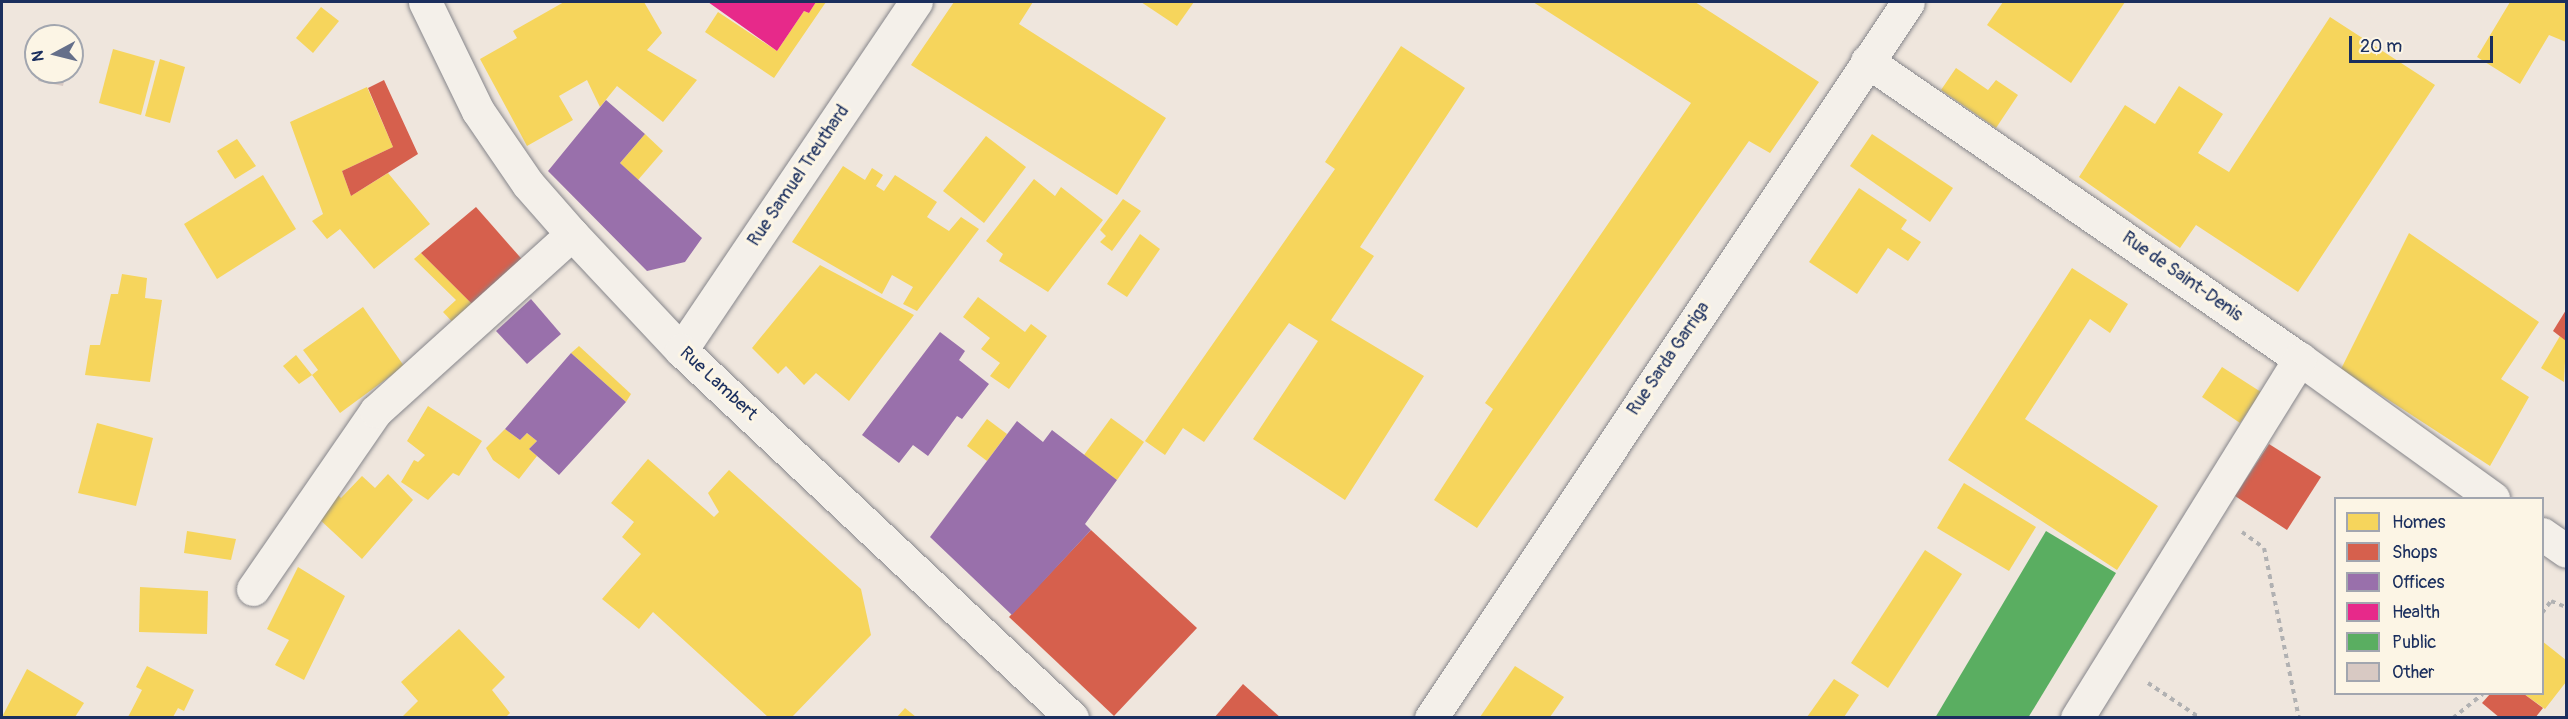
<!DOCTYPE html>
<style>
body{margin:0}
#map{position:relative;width:2568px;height:719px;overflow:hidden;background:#efe6dd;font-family:Pangolin,sans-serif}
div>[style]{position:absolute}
.homes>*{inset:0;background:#f6d55c}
.shops>*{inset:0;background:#d6604d}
.offices>*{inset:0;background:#9970ab}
.health>*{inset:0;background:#e7298a}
.public>*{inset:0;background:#5aae61}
.building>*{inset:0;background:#d8c9c3}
.path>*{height:4px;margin-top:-2px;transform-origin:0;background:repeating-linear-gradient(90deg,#b1b1b2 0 4.5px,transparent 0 9px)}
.roads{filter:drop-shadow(0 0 2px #86868b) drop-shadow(0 0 2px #86868b)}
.minor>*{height:33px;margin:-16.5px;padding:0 16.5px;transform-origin:16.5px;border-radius:16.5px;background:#f4f0ea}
.major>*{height:33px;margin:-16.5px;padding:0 16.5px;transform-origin:16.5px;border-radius:16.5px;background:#f4f0ea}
span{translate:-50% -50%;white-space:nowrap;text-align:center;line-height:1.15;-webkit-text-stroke:6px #fcf5e5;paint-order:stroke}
.street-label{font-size:18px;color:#1b2f5e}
.frame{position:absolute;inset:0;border:3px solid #1b2f5e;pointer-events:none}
.legend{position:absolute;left:2334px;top:497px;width:210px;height:198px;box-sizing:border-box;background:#fcf5e5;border:2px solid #a2a6af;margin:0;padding:8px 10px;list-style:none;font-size:18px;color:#1b2f5e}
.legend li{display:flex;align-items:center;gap:12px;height:30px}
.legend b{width:30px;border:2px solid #a2a6af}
.north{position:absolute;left:24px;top:24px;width:60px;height:60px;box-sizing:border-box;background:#fcf5e5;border:2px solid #a2a6af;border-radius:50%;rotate:263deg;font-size:16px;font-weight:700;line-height:24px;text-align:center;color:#1b2f5e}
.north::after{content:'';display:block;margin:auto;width:21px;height:27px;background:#656f8a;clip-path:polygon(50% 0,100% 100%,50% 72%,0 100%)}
.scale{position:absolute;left:2349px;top:36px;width:144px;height:27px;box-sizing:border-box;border:3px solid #1b2f5e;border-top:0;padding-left:8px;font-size:18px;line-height:21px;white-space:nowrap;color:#1b2f5e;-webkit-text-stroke:4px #fcf5e5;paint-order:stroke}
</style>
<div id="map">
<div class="homes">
<div style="clip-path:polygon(564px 2px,644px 2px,662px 33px,647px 50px,697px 80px,663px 122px,617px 86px,600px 107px,587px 80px,559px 96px,573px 120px,527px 146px,480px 59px,517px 38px,513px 31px)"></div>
<div style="clip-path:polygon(816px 2px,826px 2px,774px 78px,705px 32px,718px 12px,777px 51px,804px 11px,809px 13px)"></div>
<div style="clip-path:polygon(954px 2px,1033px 2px,1019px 24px,1166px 118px,1117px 195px,911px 65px)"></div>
<div style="clip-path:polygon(1141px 2px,1194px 2px,1177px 26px)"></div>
<div style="clip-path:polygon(1533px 2px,1695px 2px,1819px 82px,1770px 153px,1749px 141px,1477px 528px,1434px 500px,1493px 409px,1485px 403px,1691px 103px)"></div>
<div style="clip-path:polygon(2003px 2px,2125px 2px,2071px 83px,1987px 25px)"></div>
<div style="clip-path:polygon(2510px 2px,2566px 2px,2566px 42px,2549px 35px,2520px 84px,2477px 57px)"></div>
<div style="clip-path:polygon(321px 7px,339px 21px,313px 53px,296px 38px)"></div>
<div style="clip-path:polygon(2330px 17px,2435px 85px,2298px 292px,2196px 225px,2180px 248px,2079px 177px,2125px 105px,2155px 124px,2179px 86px,2223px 114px,2198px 153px,2229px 172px)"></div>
<div style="clip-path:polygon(1401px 46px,1465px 88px,1360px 247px,1374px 256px,1331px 320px,1424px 376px,1345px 500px,1253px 439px,1318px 341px,1289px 323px,1204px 442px,1183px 428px,1165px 455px,1145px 441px,1335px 169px,1325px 162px)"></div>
<div style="clip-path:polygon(113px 49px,155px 61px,141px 115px,99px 103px)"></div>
<div style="clip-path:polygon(160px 59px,185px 67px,170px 123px,145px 116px)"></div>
<div style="clip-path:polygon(1956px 68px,1988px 90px,1996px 80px,2018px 95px,1996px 128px,1941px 90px)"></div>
<div style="clip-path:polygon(367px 87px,393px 147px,342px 171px,351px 196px,388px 173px,430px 224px,374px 269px,340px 229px,327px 239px,312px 221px,323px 214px,290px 122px)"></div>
<div style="clip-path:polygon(645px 134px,663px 151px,638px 180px,620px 163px)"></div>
<div style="clip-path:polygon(1872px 134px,1953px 188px,1930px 222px,1850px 166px)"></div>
<div style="clip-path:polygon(986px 136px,1026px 167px,984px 223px,943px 191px)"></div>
<div style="clip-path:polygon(237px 139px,256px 166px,235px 179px,217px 151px)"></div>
<div style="clip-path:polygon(843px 166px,865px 180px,872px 168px,883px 175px,876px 186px,884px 191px,895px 175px,937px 202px,927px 217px,949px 231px,961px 217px,979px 229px,917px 311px,903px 304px,913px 287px,892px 275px,882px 294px,792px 242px)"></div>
<div style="clip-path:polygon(263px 175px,296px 229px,217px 279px,184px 224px)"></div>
<div style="clip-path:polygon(1034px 179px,1055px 196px,1061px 187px,1103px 220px,1048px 292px,999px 261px,1003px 254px,986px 241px)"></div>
<div style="clip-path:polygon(1859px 188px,1907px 220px,1901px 229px,1921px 242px,1908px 261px,1888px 248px,1857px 294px,1809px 262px)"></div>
<div style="clip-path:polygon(1123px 199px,1141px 211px,1112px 251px,1100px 242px,1106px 236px,1100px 230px)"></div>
<div style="clip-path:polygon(2409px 233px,2539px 322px,2501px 379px,2529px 397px,2490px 466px,2341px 369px)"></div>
<div style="clip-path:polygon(1140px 234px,1160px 249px,1127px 297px,1107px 284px)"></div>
<div style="clip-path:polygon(421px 253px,480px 312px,461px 331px,443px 312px,456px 300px,414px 259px)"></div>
<div style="clip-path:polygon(820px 265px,914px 315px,849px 401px,816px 373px,804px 385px,786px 366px,778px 374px,752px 348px)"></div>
<div style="clip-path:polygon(2072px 268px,2128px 304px,2110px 333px,2090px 319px,2025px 419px,2158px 506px,2117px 570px,1948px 460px)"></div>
<div style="clip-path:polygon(122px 274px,147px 278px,145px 298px,162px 300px,150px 382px,85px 375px,90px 345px,100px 345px,111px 294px,118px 294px)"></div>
<div style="clip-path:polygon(978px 297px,1025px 332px,1031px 324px,1047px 336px,1009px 389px,990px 376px,1000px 363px,981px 349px,990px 338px,963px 317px)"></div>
<div style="clip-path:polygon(363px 307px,404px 366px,340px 413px,312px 375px,318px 370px,303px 350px)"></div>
<div style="clip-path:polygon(2560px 336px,2566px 341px,2564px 382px,2541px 368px)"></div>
<div style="clip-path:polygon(579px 346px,631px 394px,626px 402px,571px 353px)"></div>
<div style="clip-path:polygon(296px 355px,312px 375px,299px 384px,283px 366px)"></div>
<div style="clip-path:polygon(2222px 367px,2261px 392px,2240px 423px,2202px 397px)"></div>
<div style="clip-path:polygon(428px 406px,482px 441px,459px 476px,453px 473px,428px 500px,401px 482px,414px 460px,418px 462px,425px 455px,407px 441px)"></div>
<div style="clip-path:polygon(1111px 418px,1144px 442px,1117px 480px,1084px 455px)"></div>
<div style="clip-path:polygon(987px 419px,1007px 434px,987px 461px,967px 446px)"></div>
<div style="clip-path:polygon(97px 423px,153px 438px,136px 506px,78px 493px)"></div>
<div style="clip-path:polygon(505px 429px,520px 440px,527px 433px,537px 441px,529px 449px,537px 456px,519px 479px,493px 460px,486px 448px)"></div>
<div style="clip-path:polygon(648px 459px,714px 517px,719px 512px,708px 493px,729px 470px,861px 589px,871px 635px,792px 717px,768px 717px,653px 612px,639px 629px,602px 599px,641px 554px,622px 537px,634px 522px,611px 503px)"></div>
<div style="clip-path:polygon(388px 474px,413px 500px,362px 559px,317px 517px,336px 493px,341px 498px,362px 476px,375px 488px)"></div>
<div style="clip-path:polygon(1964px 483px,2036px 527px,2009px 571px,1937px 528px)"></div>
<div style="clip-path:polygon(187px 531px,236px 539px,231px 560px,184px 553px)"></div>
<div style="clip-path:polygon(1925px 550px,1962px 574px,1888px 688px,1851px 663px)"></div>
<div style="clip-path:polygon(298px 567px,345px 596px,304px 680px,275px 665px,289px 640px,267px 629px)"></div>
<div style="clip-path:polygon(140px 587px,208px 591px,207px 634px,139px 632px)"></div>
<div style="clip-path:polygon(459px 629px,505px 677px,492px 690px,510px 713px,506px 717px,402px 717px,418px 701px,401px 682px)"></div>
<div style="clip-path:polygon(2542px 641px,2566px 660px,2566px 682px,2545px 709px,2524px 694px,2542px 694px)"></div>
<div style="clip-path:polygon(147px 666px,194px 690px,184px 711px,178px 708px,173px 717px,128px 717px,142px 690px,136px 687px)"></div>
<div style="clip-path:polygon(1515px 666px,1564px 697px,1550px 717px,1480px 717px)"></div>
<div style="clip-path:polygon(27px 669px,84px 703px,75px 717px,2px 717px)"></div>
<div style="clip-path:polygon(1834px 679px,1859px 695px,1844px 717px,1807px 717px)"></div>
<div style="clip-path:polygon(905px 708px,916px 717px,897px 717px)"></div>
</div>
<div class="shops">
<div style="clip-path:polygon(384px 80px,418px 154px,351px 196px,342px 171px,393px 147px,368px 88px)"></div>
<div style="clip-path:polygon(476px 207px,527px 265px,480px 312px,421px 253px)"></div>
<div style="clip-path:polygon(2566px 310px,2566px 341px,2553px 331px)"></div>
<div style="clip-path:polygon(2269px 444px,2321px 477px,2287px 530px,2235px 496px)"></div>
<div style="clip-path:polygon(1091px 530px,1197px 628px,1114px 716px,1009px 617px)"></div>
<div style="clip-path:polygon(1243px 684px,1281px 718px,1214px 718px)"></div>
<div style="clip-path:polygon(2490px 694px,2524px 694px,2543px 708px,2535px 718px,2500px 718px,2482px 703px)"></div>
</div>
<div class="offices">
<div style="clip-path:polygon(606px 100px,645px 134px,620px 163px,702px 238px,685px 262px,647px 271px,548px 171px)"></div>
<div style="clip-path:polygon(531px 299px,561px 334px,527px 364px,496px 331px)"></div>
<div style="clip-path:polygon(940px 332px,965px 351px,959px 360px,989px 384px,962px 419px,957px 416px,928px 456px,913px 445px,899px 463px,862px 435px)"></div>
<div style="clip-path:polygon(571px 353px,626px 402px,559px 475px,529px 449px,537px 441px,527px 433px,520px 440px,505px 429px)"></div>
<div style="clip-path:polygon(1017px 421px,1043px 442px,1052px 430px,1117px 480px,1085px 524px,1091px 530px,1012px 615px,930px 537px)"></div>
</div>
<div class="health">
<div style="clip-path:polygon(708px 2px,816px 2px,809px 13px,804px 11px,777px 51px)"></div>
</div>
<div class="public">
<div style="clip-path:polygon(2046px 531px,2116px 573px,2028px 718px,1935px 718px)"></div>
</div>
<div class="building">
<div style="clip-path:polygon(40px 72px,66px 72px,63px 86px,38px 81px)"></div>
</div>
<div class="path">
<div style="left:2242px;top:532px;width:27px;rotate:36deg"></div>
<div style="left:2264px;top:548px;width:174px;rotate:78.4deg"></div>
<div style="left:2542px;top:613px;width:15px;rotate:-53deg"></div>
<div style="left:2551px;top:601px;width:16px;rotate:22deg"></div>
<div style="left:2148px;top:683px;width:63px;rotate:33.9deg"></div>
<div style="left:2453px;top:718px;width:38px;rotate:-39deg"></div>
</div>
<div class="roads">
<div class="minor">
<div style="left:1867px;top:61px;width:526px;rotate:34.54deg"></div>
<div style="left:2300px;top:359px;width:238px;rotate:35.8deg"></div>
<div style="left:681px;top:350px;width:420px;rotate:-56deg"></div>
<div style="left:2542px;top:534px;width:29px;rotate:35deg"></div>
<div style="left:253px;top:589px;width:216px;rotate:-55.4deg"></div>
<div style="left:376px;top:411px;width:264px;rotate:-42.1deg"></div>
<div style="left:1431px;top:718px;width:860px;rotate:-56.33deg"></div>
<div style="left:2077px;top:718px;width:423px;rotate:-58.2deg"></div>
</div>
<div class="major">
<div style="left:425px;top:2px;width:121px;rotate:64.1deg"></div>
<div style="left:478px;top:111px;width:88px;rotate:55.6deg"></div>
<div style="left:528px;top:184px;width:67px;rotate:48.7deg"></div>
<div style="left:572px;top:234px;width:159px;rotate:46.8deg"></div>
<div style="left:681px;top:350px;width:537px;rotate:43.26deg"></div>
</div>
</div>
<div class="street-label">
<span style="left:799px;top:176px;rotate:-56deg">Rue Samuel Treuthard</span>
<span style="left:2182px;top:277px;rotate:35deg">Rue de Saint-Denis</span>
<span style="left:1669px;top:359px;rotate:-56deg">Rue Sarda Garriga</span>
<span style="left:718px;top:384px;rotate:43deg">Rue Lambert</span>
</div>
<div class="frame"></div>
<ul class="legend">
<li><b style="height:16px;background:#f6d55c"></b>Homes</li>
<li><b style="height:16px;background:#d6604d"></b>Shops</li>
<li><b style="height:16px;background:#9970ab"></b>Offices</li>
<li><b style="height:16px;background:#e7298a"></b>Health</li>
<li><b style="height:16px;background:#5aae61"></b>Public</li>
<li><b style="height:16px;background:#d8c9c3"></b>Other</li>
</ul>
<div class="north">N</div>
<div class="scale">20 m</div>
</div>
